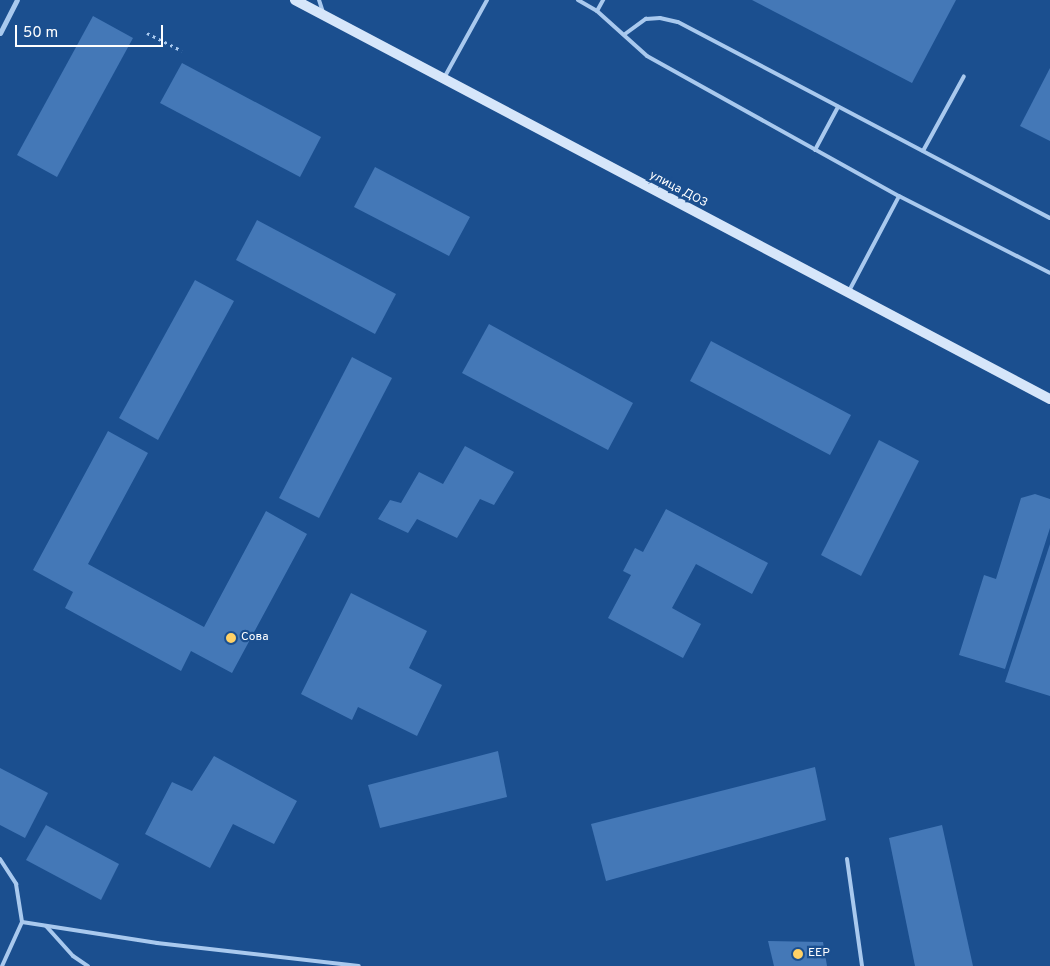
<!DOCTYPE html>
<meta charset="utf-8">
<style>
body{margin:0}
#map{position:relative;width:1050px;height:966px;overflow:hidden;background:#1b4f8f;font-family:Overpass,sans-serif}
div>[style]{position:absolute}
.building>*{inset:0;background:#4478b7}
.path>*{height:3px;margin-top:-1.5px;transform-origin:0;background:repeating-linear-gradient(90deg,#a9c9ee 0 2.5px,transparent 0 6.5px)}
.service>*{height:4px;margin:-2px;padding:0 2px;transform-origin:2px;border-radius:2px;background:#a9c9ee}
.minor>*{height:5px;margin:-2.5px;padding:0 2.5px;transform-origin:2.5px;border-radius:2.5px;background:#a9c9ee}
.secondary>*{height:10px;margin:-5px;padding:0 5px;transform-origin:5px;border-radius:5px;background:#d6e6fa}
.dots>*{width:14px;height:14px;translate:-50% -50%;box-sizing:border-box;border:2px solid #1b4f8f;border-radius:50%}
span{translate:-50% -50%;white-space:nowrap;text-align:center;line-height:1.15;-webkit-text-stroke:4.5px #1b4f8f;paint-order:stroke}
.street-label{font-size:12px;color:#fff}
.poi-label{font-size:12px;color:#fff}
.left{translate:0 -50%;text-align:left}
.scale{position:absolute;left:15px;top:25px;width:148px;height:22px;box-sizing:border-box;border:2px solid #fff;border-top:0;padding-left:6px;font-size:15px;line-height:18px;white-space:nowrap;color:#fff;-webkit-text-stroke:4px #1b4f8f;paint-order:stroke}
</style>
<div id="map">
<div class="building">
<div style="clip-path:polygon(752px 0,956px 0,912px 83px)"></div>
<div style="clip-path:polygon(93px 16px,133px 38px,57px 177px,17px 155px)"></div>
<div style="clip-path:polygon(182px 63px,321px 137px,300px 177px,160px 103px)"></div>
<div style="clip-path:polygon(1050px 68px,1050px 141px,1020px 126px)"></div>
<div style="clip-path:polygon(375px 167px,470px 217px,449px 256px,354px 207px)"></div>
<div style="clip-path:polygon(257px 220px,396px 294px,375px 334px,236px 260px)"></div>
<div style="clip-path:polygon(195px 280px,234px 301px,158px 440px,119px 418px)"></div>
<div style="clip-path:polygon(489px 324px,633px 403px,608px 450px,462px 373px)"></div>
<div style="clip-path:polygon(711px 341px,851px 415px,830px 455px,690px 381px)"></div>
<div style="clip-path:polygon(352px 357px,392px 378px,319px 518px,279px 498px)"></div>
<div style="clip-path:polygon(108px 431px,148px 453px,88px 564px,204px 627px,266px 511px,307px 534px,232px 673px,191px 651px,181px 671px,65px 608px,73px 592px,33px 570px)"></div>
<div style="clip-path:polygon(879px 440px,919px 461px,861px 576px,821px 555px)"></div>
<div style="clip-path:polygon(465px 446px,514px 472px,494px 505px,480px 499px,457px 538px,417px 519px,408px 533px,378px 519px,390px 500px,401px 503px,419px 472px,443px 484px)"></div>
<div style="clip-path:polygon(1035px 494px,1050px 499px,1050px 528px,1005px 669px,959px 655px,984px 575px,996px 579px,1021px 498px)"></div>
<div style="clip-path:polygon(666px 509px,768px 563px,752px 594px,696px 564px,672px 608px,701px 624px,683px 658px,608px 618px,631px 575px,623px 571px,635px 548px,643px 552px)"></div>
<div style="clip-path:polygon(1050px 544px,1050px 696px,1005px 682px)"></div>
<div style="clip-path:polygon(351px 593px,427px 631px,409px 668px,442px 685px,417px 736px,358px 707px,352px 720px,301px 694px)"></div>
<div style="clip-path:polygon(498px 751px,507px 797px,380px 828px,368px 785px)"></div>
<div style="clip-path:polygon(214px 756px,297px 801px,274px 844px,233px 824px,210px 868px,145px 834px,172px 782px,192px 791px)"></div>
<div style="clip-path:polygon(815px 767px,826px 820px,606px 881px,591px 824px)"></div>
<div style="clip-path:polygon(0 768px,48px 793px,25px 838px,0 825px)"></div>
<div style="clip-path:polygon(46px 825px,119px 864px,101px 900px,26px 860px)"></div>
<div style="clip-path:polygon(942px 825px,973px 966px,915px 966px,889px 838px)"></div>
<div style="clip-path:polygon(768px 941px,823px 942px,827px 966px,774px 966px)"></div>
</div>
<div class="path">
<div style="left:147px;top:33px;width:39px;rotate:27deg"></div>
</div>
<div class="service">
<div style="left:319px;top:0;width:13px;rotate:72deg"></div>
<div style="left:578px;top:0;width:22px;rotate:30deg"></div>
<div style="left:597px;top:11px;width:67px;rotate:42deg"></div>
<div style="left:647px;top:56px;width:288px;rotate:29.1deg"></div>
<div style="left:899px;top:196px;width:169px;rotate:27deg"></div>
<div style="left:597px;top:11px;width:13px;rotate:-61deg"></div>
<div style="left:625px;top:34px;width:26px;rotate:-36deg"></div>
<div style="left:646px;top:19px;width:14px;rotate:-4deg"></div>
<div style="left:660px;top:18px;width:18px;rotate:13deg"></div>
<div style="left:678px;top:22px;width:420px;rotate:27.8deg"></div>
<div style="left:444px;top:78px;width:89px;rotate:-61.1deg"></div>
<div style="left:815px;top:150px;width:49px;rotate:-61.9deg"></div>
<div style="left:923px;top:151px;width:85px;rotate:-61.3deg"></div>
<div style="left:849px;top:291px;width:107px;rotate:-62.2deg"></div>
<div style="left:0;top:859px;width:30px;rotate:57deg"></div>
<div style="left:16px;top:884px;width:38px;rotate:81deg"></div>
<div style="left:22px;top:922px;width:48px;rotate:114.4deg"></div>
<div style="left:847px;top:859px;width:108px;rotate:82deg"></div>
<div style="left:22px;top:922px;width:137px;rotate:8.8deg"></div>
<div style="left:157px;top:943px;width:203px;rotate:6.5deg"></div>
<div style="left:46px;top:926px;width:40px;rotate:48deg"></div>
<div style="left:73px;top:956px;width:18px;rotate:34deg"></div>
</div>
<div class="minor">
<div style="left:0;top:33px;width:37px;rotate:-63deg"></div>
</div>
<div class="secondary">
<div style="left:295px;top:0;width:854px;rotate:27.86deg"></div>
</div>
<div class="dots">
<div style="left:231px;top:638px;background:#ffd166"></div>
<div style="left:798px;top:954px;background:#ffd166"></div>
</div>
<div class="street-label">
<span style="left:678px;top:190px;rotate:28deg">улица ДОЗ</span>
</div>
<div class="poi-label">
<span class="left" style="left:241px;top:638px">Сова</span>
<span class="left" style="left:808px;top:954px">EEP</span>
</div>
<div class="scale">50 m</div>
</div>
